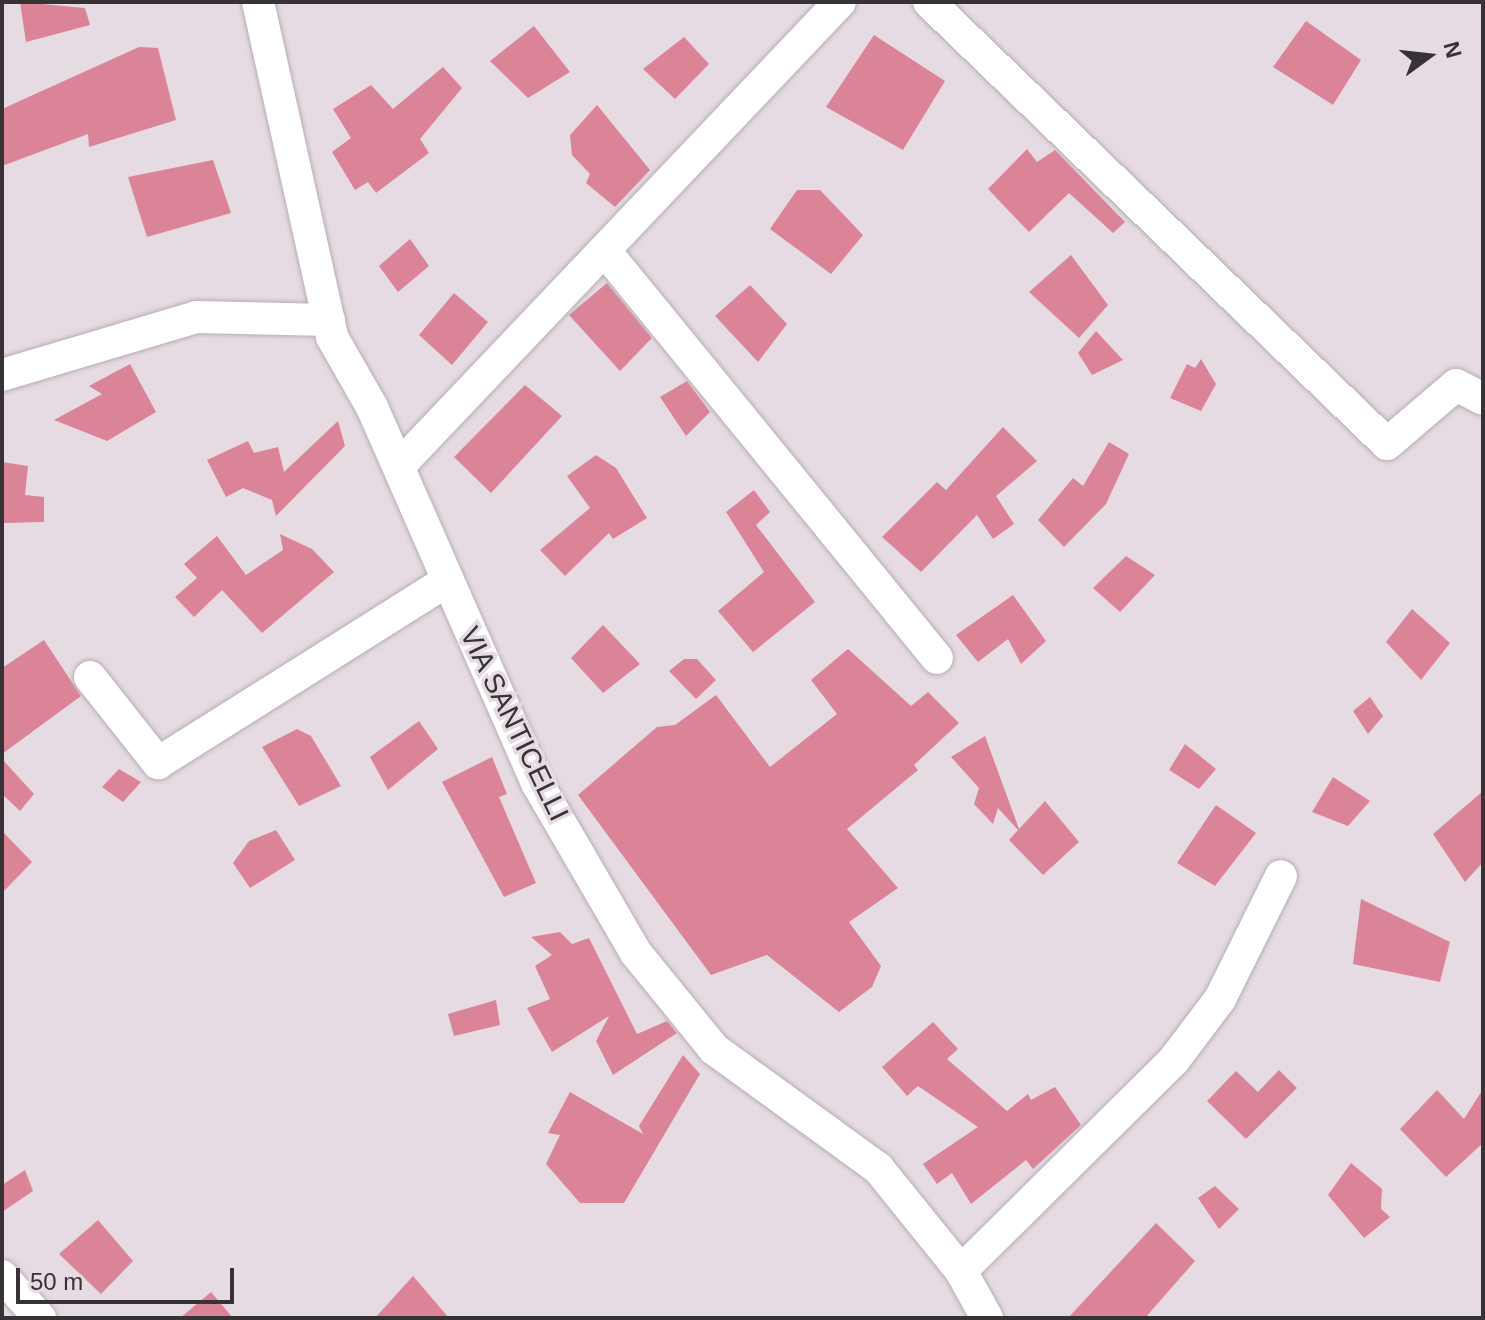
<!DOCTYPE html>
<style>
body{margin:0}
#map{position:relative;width:1485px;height:1320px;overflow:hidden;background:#e6dbe3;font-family:Helvetica,sans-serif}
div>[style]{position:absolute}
.building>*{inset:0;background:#db8498}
.roads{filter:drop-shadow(0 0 2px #b8adb4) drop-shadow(0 0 2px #b8adb4)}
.minor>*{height:32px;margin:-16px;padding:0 16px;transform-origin:16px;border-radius:16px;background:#fff}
span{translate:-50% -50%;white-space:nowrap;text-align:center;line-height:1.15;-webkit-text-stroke:7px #e6dbe3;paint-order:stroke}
.street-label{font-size:28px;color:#363235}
.frame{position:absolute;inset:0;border:4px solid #363235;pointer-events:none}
.north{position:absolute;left:1389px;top:16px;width:80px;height:80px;-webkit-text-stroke:6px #e6dbe3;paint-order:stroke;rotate:75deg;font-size:22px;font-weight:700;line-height:32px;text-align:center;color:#363235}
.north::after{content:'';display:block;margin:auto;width:28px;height:36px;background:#363235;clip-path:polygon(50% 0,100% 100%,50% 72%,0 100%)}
.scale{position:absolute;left:16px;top:1268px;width:218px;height:36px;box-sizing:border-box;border:4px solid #363235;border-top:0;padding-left:10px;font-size:24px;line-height:28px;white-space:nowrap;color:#363235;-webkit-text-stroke:6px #e6dbe3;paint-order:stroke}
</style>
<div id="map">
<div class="building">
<div style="clip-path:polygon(20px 2px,85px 8px,90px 25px,26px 42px)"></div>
<div style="clip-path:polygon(1306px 21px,1361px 60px,1333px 105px,1273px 67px)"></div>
<div style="clip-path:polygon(534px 26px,570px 72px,528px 98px,490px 61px)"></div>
<div style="clip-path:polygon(874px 35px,945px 81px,903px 150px,826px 107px)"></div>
<div style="clip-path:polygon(684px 37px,709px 64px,675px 99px,643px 69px)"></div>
<div style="clip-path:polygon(139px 47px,158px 48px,176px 120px,89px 147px,88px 134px,2px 166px,2px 109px)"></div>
<div style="clip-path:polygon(443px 67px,462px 88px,420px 139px,429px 153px,376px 193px,368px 182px,355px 190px,332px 152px,351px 138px,333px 109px,371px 85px,393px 109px)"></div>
<div style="clip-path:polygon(597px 105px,650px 170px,615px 207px,586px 183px,590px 174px,572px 155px,570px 135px)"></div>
<div style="clip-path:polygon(1027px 149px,1037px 162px,1055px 150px,1125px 222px,1113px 233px,1069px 193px,1029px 232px,988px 189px)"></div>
<div style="clip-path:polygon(213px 160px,231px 213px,147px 237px,128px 177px)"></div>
<div style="clip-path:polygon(797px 190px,820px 190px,863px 235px,831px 274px,770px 229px)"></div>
<div style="clip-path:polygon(410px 239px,429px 266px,398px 292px,379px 266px)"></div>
<div style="clip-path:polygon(1071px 255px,1108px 305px,1079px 338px,1029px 292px)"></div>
<div style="clip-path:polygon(607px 283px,652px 338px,620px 371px,569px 315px)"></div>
<div style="clip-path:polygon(750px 285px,787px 324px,758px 362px,715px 316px)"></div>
<div style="clip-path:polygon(454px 293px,488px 322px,452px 365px,419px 335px)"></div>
<div style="clip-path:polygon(1096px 331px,1123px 360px,1092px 375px,1078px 353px)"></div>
<div style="clip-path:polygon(1201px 359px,1216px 384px,1201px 411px,1170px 398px,1187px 364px,1195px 368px)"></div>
<div style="clip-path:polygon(130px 364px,156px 412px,107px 441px,54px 420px,102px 394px,89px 386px)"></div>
<div style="clip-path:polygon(687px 381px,710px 412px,686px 436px,660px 397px)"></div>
<div style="clip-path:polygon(525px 385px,562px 416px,491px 493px,454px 457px)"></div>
<div style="clip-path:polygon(338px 421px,345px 446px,276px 516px,272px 500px,243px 488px,226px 497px,207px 460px,248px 441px,254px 453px,278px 447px,284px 472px)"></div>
<div style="clip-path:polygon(1003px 427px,1037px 461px,996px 496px,1014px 524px,993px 539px,977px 515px,921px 572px,882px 537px,937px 482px,946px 490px)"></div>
<div style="clip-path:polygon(1109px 442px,1129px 454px,1106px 504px,1064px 547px,1038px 520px,1073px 478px,1083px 486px)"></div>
<div style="clip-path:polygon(596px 455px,616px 468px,647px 518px,613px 539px,609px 533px,565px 576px,540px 550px,590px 508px,567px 476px)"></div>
<div style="clip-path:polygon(2px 462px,28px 466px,25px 495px,44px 497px,44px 522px,2px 523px)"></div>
<div style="clip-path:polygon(754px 490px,770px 512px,756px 525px,815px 602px,753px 652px,718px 611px,764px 572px,726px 512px)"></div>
<div style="clip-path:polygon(280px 534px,312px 549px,334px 572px,262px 633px,222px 590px,194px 617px,175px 597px,197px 578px,184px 564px,217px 536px,246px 575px,283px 550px)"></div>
<div style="clip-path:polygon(1126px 556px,1155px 575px,1120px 612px,1093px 588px)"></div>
<div style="clip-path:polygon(1013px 595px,1046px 641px,1021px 664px,1008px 639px,978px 662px,956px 635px)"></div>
<div style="clip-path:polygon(1412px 609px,1450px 643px,1421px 680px,1386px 642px)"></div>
<div style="clip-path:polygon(603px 625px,640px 664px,603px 693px,571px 658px)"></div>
<div style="clip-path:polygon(44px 640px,81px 696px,2px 754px,2px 668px)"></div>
<div style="clip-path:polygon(848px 649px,911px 706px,928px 692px,959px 723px,914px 765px,918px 770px,847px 829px,898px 888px,849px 922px,881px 966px,872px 987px,839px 1012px,767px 955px,711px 975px,578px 795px,657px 727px,675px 725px,716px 695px,770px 767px,837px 714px,811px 680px)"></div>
<div style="clip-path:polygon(684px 659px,697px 659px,716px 680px,696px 699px,669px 671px)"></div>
<div style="clip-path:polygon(1370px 697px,1383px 716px,1368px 734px,1353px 711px)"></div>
<div style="clip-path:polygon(419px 721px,438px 749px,388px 790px,370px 757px)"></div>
<div style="clip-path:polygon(297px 729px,311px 736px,341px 786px,299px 806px,262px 747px)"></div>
<div style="clip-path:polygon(985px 736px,1019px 829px,1045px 801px,1079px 842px,1043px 875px,1009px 840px,1018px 830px,998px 808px,993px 824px,974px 804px,979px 788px,951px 757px)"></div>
<div style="clip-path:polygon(1185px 744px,1216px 769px,1199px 789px,1169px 770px)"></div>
<div style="clip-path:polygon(492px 757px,507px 794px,499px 797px,536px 883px,504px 897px,442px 782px)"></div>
<div style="clip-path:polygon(2px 759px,34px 794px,20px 811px,2px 794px)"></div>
<div style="clip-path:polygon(119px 769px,141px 782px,123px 802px,102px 787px)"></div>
<div style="clip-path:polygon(1333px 777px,1370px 801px,1348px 826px,1312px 812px)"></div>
<div style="clip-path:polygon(1483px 791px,1483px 862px,1465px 882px,1433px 834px)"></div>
<div style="clip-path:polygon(1216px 805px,1256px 833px,1215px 886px,1177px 863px)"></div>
<div style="clip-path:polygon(276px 830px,295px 860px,250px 888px,233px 863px,249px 841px)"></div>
<div style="clip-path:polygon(2px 831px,32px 862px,2px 893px)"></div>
<div style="clip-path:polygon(1361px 899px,1450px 942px,1440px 982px,1353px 964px)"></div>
<div style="clip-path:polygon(560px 932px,572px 944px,589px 938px,637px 1034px,667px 1021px,677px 1033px,613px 1075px,596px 1041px,609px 1016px,552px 1052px,527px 1008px,550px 999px,535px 966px,552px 955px,531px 937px)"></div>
<div style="clip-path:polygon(496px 1000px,500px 1025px,454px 1036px,448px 1014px)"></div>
<div style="clip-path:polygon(933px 1022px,958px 1049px,947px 1059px,1007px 1111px,1028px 1094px,1031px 1100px,1055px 1087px,1081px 1125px,1033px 1169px,1026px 1160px,971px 1204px,952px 1173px,937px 1184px,923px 1164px,978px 1127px,918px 1086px,907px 1096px,882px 1067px)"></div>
<div style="clip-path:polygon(683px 1055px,700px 1074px,624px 1203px,580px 1203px,546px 1164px,560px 1135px,548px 1133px,570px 1092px,643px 1134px,639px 1126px)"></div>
<div style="clip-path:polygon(1279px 1070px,1297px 1088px,1246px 1139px,1207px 1101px,1236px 1071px,1258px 1092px)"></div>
<div style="clip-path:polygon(1483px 1089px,1483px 1143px,1446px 1177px,1400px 1129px,1437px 1090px,1464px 1119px)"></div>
<div style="clip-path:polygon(1351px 1163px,1382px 1189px,1381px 1209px,1390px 1217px,1364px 1238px,1328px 1195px)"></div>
<div style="clip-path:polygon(25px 1170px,33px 1191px,2px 1212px,2px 1185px)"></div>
<div style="clip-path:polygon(1215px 1186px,1239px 1209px,1219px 1229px,1198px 1198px)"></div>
<div style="clip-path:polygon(98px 1220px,133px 1261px,101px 1294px,59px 1254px)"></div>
<div style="clip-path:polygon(1156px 1223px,1195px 1261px,1145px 1318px,1068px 1318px)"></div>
<div style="clip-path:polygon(413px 1276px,449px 1318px,375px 1318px)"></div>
<div style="clip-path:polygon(211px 1292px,233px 1318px,180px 1318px)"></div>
</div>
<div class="roads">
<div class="minor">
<div style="left:258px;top:2px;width:343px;rotate:77.5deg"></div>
<div style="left:332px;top:337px;width:81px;rotate:60.3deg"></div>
<div style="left:372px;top:407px;width:411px;rotate:66.3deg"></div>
<div style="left:537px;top:783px;width:197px;rotate:59.8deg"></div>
<div style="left:636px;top:953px;width:124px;rotate:50.9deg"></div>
<div style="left:714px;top:1049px;width:203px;rotate:36deg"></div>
<div style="left:878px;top:1168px;width:132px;rotate:51.1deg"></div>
<div style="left:961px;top:1271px;width:54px;rotate:61deg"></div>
<div style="left:929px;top:2px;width:636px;rotate:43.98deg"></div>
<div style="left:1387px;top:444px;width:91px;rotate:-40.5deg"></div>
<div style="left:1456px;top:385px;width:30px;rotate:27deg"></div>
<div style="left:605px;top:251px;width:525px;rotate:50.8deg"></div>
<div style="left:2px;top:375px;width:203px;rotate:-16.6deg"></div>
<div style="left:197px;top:317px;width:132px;rotate:1.3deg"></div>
<div style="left:399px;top:466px;width:640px;rotate:-46.46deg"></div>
<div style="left:90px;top:677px;width:110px;rotate:51.7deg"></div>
<div style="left:158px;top:763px;width:342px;rotate:-32.2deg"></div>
<div style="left:961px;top:1271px;width:300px;rotate:-44.7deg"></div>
<div style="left:1174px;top:1060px;width:76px;rotate:-53deg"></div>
<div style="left:1220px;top:999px;width:137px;rotate:-63.6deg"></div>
<div style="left:2px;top:1276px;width:57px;rotate:47.9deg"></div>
</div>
</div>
<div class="street-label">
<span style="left:514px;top:724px;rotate:64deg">VIA SANTICELLI</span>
</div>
<div class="frame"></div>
<div class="north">N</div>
<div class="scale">50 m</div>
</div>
